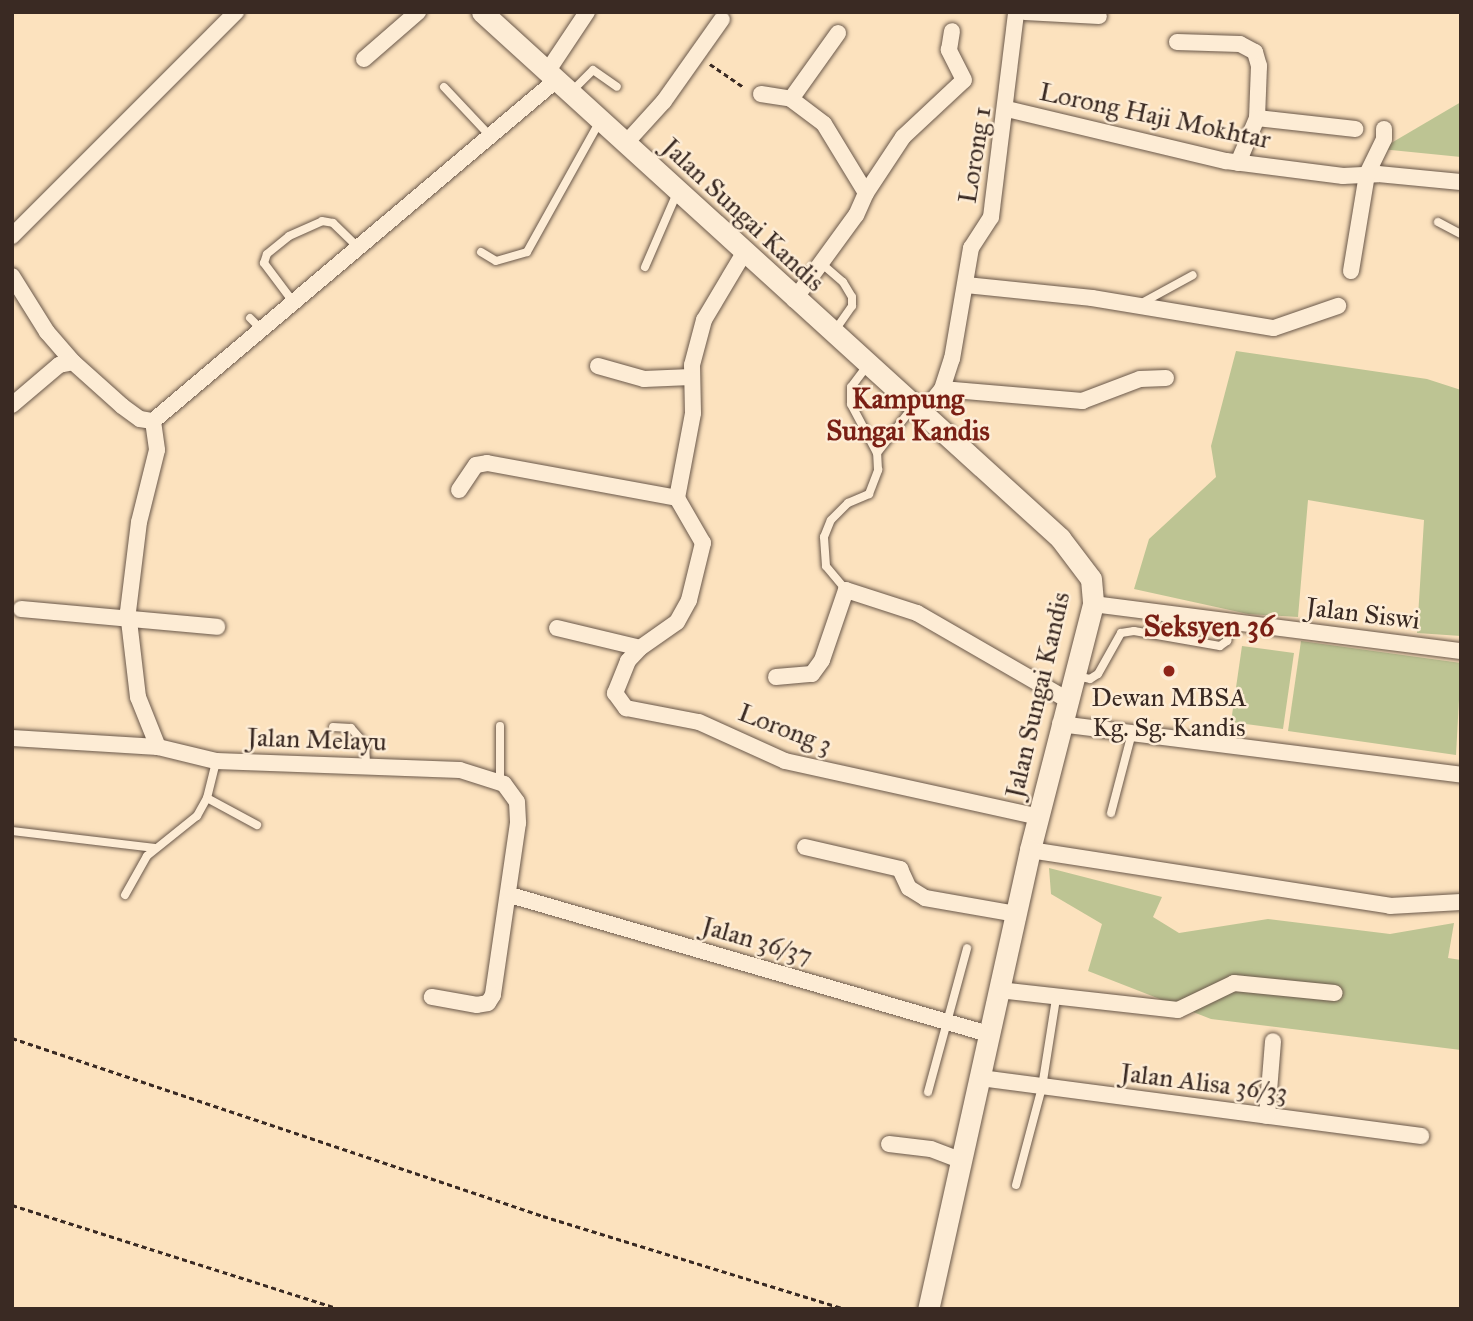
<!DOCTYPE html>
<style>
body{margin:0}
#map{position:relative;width:1473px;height:1321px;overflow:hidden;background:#fce2be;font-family:"IM FELL Great Primer",serif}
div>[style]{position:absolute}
.green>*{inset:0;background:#bdc493}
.path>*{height:2.5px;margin-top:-1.25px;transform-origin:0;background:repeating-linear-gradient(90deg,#3a2a23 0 5px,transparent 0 8.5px)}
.roads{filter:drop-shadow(0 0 2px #6a584a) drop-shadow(0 0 2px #6a584a)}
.service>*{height:8px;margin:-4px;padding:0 4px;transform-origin:4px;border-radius:4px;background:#fdecd5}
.minor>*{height:16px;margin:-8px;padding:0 8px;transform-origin:8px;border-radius:8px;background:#fdecd5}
.tertiary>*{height:21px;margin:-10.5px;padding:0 10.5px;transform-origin:10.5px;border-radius:10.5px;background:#fdecd5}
.dots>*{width:19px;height:19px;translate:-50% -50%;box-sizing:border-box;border:4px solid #fdecd5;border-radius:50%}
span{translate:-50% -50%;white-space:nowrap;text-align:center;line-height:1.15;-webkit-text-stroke:5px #fdecd5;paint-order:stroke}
.street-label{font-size:26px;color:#3a2a23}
.poi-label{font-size:26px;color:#3a2a23}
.neighbourhood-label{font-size:28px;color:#7a1f14;font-weight:700}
.quarter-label{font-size:30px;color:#7a1f14;font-weight:700}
.frame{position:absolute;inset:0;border:14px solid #3a2a23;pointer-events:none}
</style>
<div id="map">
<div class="green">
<div style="clip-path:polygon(1461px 102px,1461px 157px,1381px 149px)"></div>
<div style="clip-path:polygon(1236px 351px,1427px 379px,1461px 390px,1461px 636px,1417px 633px,1424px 520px,1308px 500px,1298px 617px,1248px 614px,1134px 589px,1149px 539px,1216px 477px,1211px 446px)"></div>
<div style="clip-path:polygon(1301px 641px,1461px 663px,1456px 755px,1288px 731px)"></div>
<div style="clip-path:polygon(1242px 646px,1294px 653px,1283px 729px,1231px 722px)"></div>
<div style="clip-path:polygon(1049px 868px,1162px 897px,1153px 917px,1179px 933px,1268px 919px,1390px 934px,1454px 923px,1448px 958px,1461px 960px,1461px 1050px,1211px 1019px,1088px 971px,1102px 924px,1051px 894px)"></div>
</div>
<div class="path">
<div style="left:710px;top:64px;width:42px;rotate:34.4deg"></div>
<div style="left:12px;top:1038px;width:560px;rotate:18.53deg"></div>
<div style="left:543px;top:1216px;width:317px;rotate:17.1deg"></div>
<div style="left:12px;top:1205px;width:343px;rotate:17.6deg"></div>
</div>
<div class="roads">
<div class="service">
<div style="left:444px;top:87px;width:67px;rotate:46.8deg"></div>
<div style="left:571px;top:92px;width:31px;rotate:-45deg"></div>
<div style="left:593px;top:70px;width:29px;rotate:35deg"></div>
<div style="left:1438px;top:222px;width:26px;rotate:28deg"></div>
<div style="left:481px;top:252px;width:17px;rotate:31deg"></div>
<div style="left:496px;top:261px;width:32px;rotate:-16deg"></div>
<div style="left:527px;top:252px;width:150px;rotate:-60.9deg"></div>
<div style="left:821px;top:263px;width:29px;rotate:41deg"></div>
<div style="left:843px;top:282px;width:17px;rotate:59deg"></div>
<div style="left:852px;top:297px;width:9px;rotate:90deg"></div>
<div style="left:852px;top:306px;width:32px;rotate:125deg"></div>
<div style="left:645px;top:267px;width:81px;rotate:-66.6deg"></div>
<div style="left:294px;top:303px;width:50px;rotate:-126.9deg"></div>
<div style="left:264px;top:263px;width:9px;rotate:-72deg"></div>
<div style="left:267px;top:254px;width:28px;rotate:-39deg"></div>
<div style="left:289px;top:236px;width:36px;rotate:-24deg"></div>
<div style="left:322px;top:221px;width:11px;rotate:10deg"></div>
<div style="left:333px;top:223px;width:36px;rotate:44deg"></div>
<div style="left:1140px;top:304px;width:60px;rotate:-28.7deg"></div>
<div style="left:250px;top:318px;width:17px;rotate:45deg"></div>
<div style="left:867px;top:366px;width:26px;rotate:127deg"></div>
<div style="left:851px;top:387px;width:17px;rotate:90deg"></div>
<div style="left:851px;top:404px;width:55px;rotate:62deg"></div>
<div style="left:877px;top:453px;width:58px;rotate:-52deg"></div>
<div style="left:846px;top:590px;width:31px;rotate:-130deg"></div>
<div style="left:826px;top:566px;width:29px;rotate:-94deg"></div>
<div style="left:824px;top:537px;width:18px;rotate:-68deg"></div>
<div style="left:831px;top:520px;width:24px;rotate:-45deg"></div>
<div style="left:848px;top:503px;width:23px;rotate:-23deg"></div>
<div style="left:869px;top:494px;width:26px;rotate:-69deg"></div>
<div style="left:878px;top:470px;width:17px;rotate:-93deg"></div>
<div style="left:1076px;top:676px;width:14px;rotate:12deg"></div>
<div style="left:1090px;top:679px;width:9px;rotate:-32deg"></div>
<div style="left:1098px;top:674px;width:47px;rotate:-60.7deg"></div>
<div style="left:1121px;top:633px;width:13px;rotate:-9deg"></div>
<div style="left:1134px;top:631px;width:87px;rotate:9.9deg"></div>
<div style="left:1220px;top:646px;width:9px;rotate:-36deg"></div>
<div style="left:1227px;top:641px;width:19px;rotate:-78deg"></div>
<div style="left:500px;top:726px;width:57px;rotate:90deg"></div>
<div style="left:333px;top:727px;width:18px;rotate:3deg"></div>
<div style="left:351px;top:728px;width:21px;rotate:49deg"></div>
<div style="left:365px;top:744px;width:22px;rotate:87deg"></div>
<div style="left:207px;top:798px;width:57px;rotate:28.4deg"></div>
<div style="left:1111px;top:813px;width:83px;rotate:-75.3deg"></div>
<div style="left:12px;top:831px;width:144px;rotate:6.8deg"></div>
<div style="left:125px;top:895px;width:45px;rotate:-60.6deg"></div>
<div style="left:147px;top:856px;width:64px;rotate:-38.7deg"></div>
<div style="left:197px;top:816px;width:21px;rotate:-61deg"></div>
<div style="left:207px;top:798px;width:38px;rotate:-76deg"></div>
<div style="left:928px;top:1092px;width:149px;rotate:-74.8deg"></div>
<div style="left:1016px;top:1185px;width:101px;rotate:-75.1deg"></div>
<div style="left:1042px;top:1087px;width:89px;rotate:-81deg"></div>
</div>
<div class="minor">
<div style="left:1025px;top:12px;width:74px;rotate:3.1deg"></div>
<div style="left:1177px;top:42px;width:63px;rotate:1.8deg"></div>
<div style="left:1240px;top:44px;width:17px;rotate:28deg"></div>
<div style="left:1255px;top:52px;width:15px;rotate:74deg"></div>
<div style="left:1259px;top:66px;width:52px;rotate:92.2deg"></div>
<div style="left:364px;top:59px;width:72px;rotate:-41deg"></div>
<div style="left:547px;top:72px;width:72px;rotate:-56.3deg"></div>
<div style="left:761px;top:94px;width:30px;rotate:9deg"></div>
<div style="left:791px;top:99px;width:41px;rotate:37.1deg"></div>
<div style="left:824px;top:124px;width:81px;rotate:58.7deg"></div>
<div style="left:866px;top:193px;width:24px;rotate:114deg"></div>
<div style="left:856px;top:215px;width:105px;rotate:126.1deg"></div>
<div style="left:791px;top:99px;width:81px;rotate:-54.5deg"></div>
<div style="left:1007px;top:109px;width:225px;rotate:13.4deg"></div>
<div style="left:1226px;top:161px;width:118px;rotate:7.3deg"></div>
<div style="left:1343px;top:176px;width:35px;rotate:-3deg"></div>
<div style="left:1378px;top:174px;width:83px;rotate:5.5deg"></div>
<div style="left:625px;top:144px;width:58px;rotate:-47.8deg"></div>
<div style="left:664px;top:101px;width:100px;rotate:-54.7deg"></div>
<div style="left:1238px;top:163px;width:49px;rotate:-67.1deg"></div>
<div style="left:1257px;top:118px;width:99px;rotate:6.4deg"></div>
<div style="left:866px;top:193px;width:67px;rotate:-56.5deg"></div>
<div style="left:903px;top:137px;width:83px;rotate:-43.1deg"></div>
<div style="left:964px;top:80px;width:34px;rotate:-117deg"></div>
<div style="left:949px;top:50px;width:19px;rotate:-81deg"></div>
<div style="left:12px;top:236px;width:317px;rotate:-45deg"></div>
<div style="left:1351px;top:271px;width:98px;rotate:-80.6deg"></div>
<div style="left:1367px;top:174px;width:39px;rotate:-64deg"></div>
<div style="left:1384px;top:139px;width:10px;rotate:-90deg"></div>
<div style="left:12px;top:276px;width:66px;rotate:58deg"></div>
<div style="left:47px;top:332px;width:40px;rotate:49deg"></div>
<div style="left:966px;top:285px;width:127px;rotate:5.9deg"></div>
<div style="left:1092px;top:298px;width:184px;rotate:9.4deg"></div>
<div style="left:1274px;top:328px;width:68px;rotate:-19deg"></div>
<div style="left:598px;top:366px;width:48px;rotate:15.8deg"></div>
<div style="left:644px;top:379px;width:47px;rotate:-2.4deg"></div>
<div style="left:942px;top:389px;width:141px;rotate:4.9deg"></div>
<div style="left:1082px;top:401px;width:62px;rotate:-20.8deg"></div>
<div style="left:1140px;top:379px;width:26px;rotate:-2deg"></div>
<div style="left:12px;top:405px;width:62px;rotate:-40.4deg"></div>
<div style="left:59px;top:365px;width:14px;rotate:-12deg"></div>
<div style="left:73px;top:362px;width:66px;rotate:41.9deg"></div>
<div style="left:122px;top:406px;width:22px;rotate:36deg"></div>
<div style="left:140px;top:419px;width:13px;rotate:9deg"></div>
<div style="left:153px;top:421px;width:527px;rotate:-40.22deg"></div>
<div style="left:921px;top:415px;width:33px;rotate:-51deg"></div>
<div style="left:942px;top:389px;width:32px;rotate:-72deg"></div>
<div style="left:952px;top:359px;width:113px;rotate:-80.3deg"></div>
<div style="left:971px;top:248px;width:37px;rotate:-57deg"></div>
<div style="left:991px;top:217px;width:207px;rotate:-83deg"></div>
<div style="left:153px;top:421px;width:29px;rotate:82deg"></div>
<div style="left:157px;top:450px;width:74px;rotate:104deg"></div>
<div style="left:139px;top:522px;width:91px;rotate:97deg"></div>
<div style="left:128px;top:612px;width:86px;rotate:83.3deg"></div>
<div style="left:138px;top:697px;width:54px;rotate:68.2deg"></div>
<div style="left:459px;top:490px;width:30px;rotate:-56deg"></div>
<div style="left:476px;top:465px;width:11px;rotate:-10deg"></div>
<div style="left:487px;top:463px;width:193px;rotate:10.4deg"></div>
<div style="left:1093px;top:604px;width:371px;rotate:7.3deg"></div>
<div style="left:21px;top:609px;width:197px;rotate:5.2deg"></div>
<div style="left:557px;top:628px;width:85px;rotate:13.5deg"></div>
<div style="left:640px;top:648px;width:45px;rotate:-35.1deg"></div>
<div style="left:677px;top:622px;width:25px;rotate:-61deg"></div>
<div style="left:689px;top:600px;width:59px;rotate:-76.2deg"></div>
<div style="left:703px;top:543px;width:52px;rotate:-120deg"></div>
<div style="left:677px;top:498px;width:86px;rotate:-79.3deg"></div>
<div style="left:693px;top:413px;width:48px;rotate:-91.2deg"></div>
<div style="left:692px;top:365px;width:47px;rotate:-75.1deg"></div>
<div style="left:704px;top:320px;width:78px;rotate:-59.2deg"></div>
<div style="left:640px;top:648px;width:18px;rotate:133deg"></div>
<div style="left:628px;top:661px;width:35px;rotate:112deg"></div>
<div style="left:615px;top:693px;width:19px;rotate:54deg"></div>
<div style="left:626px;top:708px;width:74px;rotate:10.9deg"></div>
<div style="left:699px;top:722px;width:94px;rotate:24.4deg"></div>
<div style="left:785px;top:761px;width:260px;rotate:12.4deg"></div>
<div style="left:776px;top:677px;width:36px;rotate:-5deg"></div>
<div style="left:812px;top:674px;width:17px;rotate:-54deg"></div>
<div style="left:822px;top:660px;width:74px;rotate:-71.1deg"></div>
<div style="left:846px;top:590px;width:75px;rotate:17.9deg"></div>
<div style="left:917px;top:613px;width:172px;rotate:30deg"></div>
<div style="left:1060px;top:724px;width:404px;rotate:7.2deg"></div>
<div style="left:12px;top:738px;width:146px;rotate:3.5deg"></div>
<div style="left:158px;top:747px;width:60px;rotate:13.6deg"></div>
<div style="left:216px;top:761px;width:244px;rotate:2.1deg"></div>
<div style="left:460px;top:770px;width:46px;rotate:17.7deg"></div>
<div style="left:504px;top:784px;width:22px;rotate:54deg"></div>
<div style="left:517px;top:802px;width:21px;rotate:87deg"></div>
<div style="left:518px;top:823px;width:174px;rotate:98.3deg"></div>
<div style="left:493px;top:995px;width:9px;rotate:122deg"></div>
<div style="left:488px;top:1003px;width:11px;rotate:170deg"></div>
<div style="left:477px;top:1005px;width:46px;rotate:-169.9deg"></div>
<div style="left:805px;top:847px;width:98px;rotate:13deg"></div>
<div style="left:900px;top:869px;width:21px;rotate:65deg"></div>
<div style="left:909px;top:888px;width:19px;rotate:32deg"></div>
<div style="left:925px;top:898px;width:92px;rotate:10deg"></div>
<div style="left:1030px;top:850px;width:364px;rotate:8.8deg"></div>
<div style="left:1390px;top:906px;width:71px;rotate:-3.2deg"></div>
<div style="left:510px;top:895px;width:500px;rotate:16.2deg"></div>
<div style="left:999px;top:990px;width:180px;rotate:6.4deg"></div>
<div style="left:1178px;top:1010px;width:62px;rotate:-25.7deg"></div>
<div style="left:1234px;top:983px;width:101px;rotate:5.7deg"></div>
<div style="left:981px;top:1078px;width:444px;rotate:7.5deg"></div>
<div style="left:1267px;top:1116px;width:75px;rotate:-85.4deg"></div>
<div style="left:889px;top:1144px;width:42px;rotate:6.8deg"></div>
<div style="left:931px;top:1149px;width:33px;rotate:21deg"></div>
</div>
<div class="tertiary">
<div style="left:482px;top:12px;width:782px;rotate:42.3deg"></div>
<div style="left:1060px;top:538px;width:51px;rotate:52.9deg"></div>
<div style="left:1091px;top:579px;width:25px;rotate:85deg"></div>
<div style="left:1093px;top:604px;width:254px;rotate:104.4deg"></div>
<div style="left:1030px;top:850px;width:470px;rotate:102.5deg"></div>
</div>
</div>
<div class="dots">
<div style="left:1169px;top:671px;background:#8f2418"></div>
</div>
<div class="street-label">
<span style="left:1155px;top:116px;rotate:12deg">Lorong Haji Mokhtar</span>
<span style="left:975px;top:155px;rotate:-81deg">Lorong 1</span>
<span style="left:743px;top:215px;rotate:43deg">Jalan Sungai Kandis</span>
<span style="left:1363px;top:614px;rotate:7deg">Jalan Siswi</span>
<span style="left:1038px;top:695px;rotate:-77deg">Jalan Sungai Kandis</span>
<span style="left:785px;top:729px;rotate:21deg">Lorong 3</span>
<span style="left:317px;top:740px;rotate:2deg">Jalan Melayu</span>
<span style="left:757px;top:941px;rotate:16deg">Jalan 36/37</span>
<span style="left:1204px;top:1083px;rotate:7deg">Jalan Alisa 36/33</span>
</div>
<div class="poi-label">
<span style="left:1169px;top:713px">Dewan MBSA<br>Kg. Sg. Kandis</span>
</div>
<div class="neighbourhood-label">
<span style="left:908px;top:415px">Kampung<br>Sungai Kandis</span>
</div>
<div class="quarter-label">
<span style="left:1209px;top:626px">Seksyen 36</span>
</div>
<div class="frame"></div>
</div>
